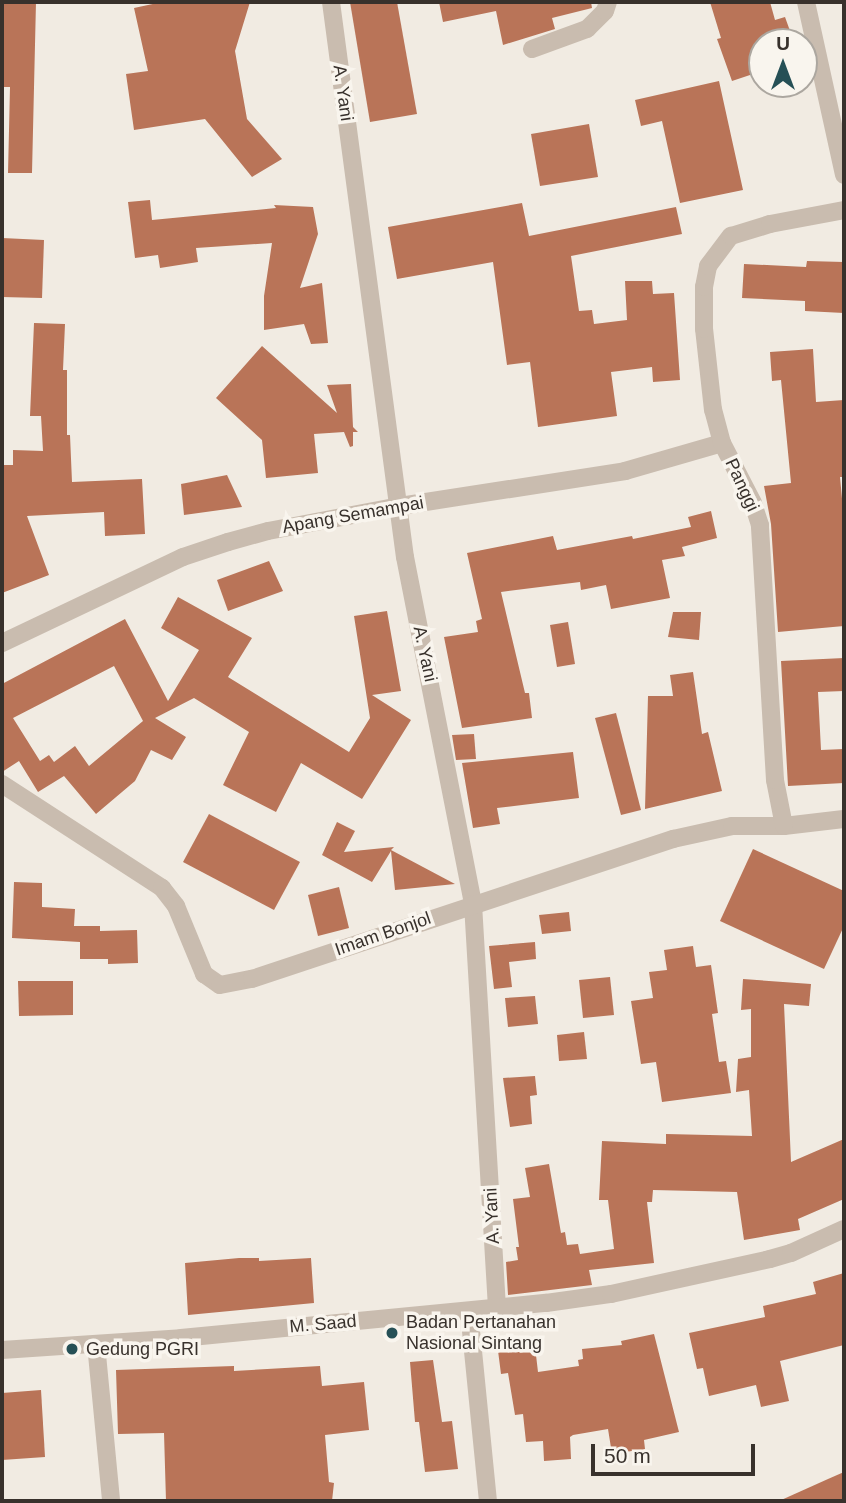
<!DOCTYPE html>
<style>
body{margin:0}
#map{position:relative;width:846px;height:1503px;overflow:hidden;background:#f1ebe2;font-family:Helvetica,sans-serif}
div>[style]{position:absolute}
.building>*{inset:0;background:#b97458}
.minor>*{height:18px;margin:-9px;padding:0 9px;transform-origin:9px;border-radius:9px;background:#c9bcaf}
.dots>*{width:19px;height:19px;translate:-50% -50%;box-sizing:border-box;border:4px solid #f9f5ee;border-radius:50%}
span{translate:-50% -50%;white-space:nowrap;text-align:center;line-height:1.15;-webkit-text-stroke:7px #f9f5ee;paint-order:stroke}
.street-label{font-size:18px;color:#38312c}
.poi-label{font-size:18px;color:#38312c}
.left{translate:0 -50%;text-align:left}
.frame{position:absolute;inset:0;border:4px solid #38312c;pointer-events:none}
.north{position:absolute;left:748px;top:28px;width:70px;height:70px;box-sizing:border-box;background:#f9f5ee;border:2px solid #aca7a0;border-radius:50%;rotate:0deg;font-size:19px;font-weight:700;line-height:28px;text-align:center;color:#38312c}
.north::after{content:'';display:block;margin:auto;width:24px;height:32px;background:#265056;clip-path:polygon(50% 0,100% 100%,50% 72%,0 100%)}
.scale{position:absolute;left:591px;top:1444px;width:164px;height:32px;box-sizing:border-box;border:4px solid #38312c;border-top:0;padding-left:9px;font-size:21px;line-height:24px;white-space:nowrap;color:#38312c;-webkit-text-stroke:5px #f9f5ee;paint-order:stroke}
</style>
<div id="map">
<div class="building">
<div style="clip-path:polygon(2px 2px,36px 2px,32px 173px,8px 173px,10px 87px,2px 87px)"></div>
<div style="clip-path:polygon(162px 2px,250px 2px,235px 51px,247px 119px,282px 159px,252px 177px,205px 119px,134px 130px,126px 74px,148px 71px,134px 8px)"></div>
<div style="clip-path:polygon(350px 2px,397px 2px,417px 114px,370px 122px)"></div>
<div style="clip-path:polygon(439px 2px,591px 2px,592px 8px,552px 18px,555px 29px,503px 45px,496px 11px,443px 22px)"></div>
<div style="clip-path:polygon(710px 2px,770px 2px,775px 20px,785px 17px,794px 42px,762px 42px,762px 71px,732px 81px,717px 39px,721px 38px)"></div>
<div style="clip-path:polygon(719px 81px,743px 190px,680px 203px,662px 121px,641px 126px,635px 100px)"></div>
<div style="clip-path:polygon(589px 124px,598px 177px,540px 186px,531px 134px)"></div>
<div style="clip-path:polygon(150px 200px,152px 220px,276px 208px,274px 205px,313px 207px,318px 234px,300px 288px,322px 283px,328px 343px,311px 344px,304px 324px,264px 330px,264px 296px,272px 243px,196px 248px,198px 262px,160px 268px,158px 255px,135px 258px,128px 202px)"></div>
<div style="clip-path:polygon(522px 203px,529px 236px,676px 207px,682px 234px,571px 256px,579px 311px,592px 310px,594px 324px,627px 320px,625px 281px,652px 281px,653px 294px,674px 293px,680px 380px,653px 382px,652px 367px,611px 372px,617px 416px,538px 427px,530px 362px,507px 365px,493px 262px,397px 279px,388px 227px)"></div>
<div style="clip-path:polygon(2px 238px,44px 240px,42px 298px,2px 297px)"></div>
<div style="clip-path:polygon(807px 261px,844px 262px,844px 313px,805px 311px,805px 301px,742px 298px,744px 264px,806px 267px)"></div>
<div style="clip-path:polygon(34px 323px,65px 324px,63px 370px,67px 370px,67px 435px,70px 435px,72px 482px,142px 479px,145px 534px,105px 536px,104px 512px,27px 516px,49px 575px,2px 593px,2px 465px,13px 465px,13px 450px,43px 451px,41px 416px,30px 416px)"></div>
<div style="clip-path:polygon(262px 346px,337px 413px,327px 385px,351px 384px,353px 427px,358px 432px,353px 432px,353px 446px,350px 447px,344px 432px,314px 434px,318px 473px,266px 478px,262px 440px,216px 398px)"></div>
<div style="clip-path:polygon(813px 349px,816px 402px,844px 400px,844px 477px,840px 477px,844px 520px,844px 626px,778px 632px,771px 524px,764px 486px,791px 483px,781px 380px,772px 381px,770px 352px)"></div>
<div style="clip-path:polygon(227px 475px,242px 507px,184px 515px,181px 484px)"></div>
<div style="clip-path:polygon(711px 511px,717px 538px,682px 547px,685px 556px,662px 560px,670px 598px,611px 609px,606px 585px,581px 590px,580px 582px,501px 592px,525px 693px,529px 693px,532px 718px,462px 728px,444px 637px,478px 632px,476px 621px,482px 619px,467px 553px,553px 536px,557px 550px,632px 536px,633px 539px,691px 527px,688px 517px)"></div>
<div style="clip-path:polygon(269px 561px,283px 591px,228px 611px,217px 580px)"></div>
<div style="clip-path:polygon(evenodd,178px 597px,252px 638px,228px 677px,349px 752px,370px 718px,354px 616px,387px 611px,401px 691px,372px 695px,411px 720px,362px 799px,301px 763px,276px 812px,223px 785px,249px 732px,194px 698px,155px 718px,186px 737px,172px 760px,151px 750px,135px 781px,96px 814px,64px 776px,38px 792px,19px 761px,2px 772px,2px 684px,125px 619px,168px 701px,199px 650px,161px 628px,178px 597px,114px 666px,143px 721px,89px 766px,75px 746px,54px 762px,49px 755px,40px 761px,13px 718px,114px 666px)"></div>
<div style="clip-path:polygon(673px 612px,701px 612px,699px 640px,668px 637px)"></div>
<div style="clip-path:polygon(568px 622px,575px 664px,557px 667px,550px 625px)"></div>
<div style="clip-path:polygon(844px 658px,844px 691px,818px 692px,821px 750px,844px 749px,844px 783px,788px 786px,781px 661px)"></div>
<div style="clip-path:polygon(693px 672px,702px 734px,708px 732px,722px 791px,645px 809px,648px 696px,673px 696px,670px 675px)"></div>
<div style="clip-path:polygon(616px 713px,641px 810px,621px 815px,595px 718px)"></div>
<div style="clip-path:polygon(474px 734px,476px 759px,456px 760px,452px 735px)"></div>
<div style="clip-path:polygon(573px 752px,579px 798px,497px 808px,500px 824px,473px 828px,462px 763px)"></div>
<div style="clip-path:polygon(209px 814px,300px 862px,274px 910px,183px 862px)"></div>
<div style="clip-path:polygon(337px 822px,355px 831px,344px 852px,394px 847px,391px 850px,455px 884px,395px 890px,391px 851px,372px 882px,322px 855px)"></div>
<div style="clip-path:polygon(753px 849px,844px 891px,844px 926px,824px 969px,720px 921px)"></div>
<div style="clip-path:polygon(14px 882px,42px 883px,42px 907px,75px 909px,74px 926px,100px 926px,100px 931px,137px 930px,138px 963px,108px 964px,108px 959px,80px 959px,80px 942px,12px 938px)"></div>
<div style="clip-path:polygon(339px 887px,349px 928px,318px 936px,308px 895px)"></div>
<div style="clip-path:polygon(569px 912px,571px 931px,542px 934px,539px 915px)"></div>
<div style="clip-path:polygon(535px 942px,536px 959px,509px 962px,512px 987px,494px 989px,489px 946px)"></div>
<div style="clip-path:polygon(693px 946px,696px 967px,711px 965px,718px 1013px,712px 1014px,719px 1062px,726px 1061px,731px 1093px,662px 1102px,656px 1062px,641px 1064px,631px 1001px,653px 998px,649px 972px,667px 970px,664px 950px)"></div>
<div style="clip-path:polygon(610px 977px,614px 1015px,583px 1018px,579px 980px)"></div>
<div style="clip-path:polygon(743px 979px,811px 984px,809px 1006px,784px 1004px,791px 1162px,844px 1139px,844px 1199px,798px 1219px,800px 1230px,744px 1240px,737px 1192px,653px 1190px,652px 1202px,647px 1202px,654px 1263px,589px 1270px,592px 1285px,508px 1295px,506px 1262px,518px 1260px,516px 1247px,519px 1247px,513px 1199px,530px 1197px,525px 1168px,549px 1164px,561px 1233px,565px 1232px,567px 1245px,578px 1244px,580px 1254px,614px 1249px,608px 1200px,599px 1200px,602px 1141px,666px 1144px,666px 1134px,752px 1136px,749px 1090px,736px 1092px,738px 1059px,751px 1057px,751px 1009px,741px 1010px)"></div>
<div style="clip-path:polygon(18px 981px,73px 981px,73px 1015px,19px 1016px)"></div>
<div style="clip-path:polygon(535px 996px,538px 1024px,508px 1027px,505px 998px)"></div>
<div style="clip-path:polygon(584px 1032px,587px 1059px,559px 1061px,557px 1035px)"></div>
<div style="clip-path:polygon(535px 1076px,537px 1095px,530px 1096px,532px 1124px,510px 1127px,503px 1078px)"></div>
<div style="clip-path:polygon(239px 1258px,259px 1258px,259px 1261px,311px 1258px,314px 1303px,188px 1315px,185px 1263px)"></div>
<div style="clip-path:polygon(844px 1273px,844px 1345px,780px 1361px,789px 1401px,761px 1407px,756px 1385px,709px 1396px,703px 1368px,697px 1369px,689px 1333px,765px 1317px,763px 1306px,816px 1294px,813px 1282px)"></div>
<div style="clip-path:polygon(654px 1334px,679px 1432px,644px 1440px,645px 1449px,612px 1454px,608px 1429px,573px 1435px,570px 1437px,571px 1459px,544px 1461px,543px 1441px,526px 1442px,523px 1414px,515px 1415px,508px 1373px,501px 1374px,497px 1343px,534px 1338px,538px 1372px,579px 1366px,578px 1360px,583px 1359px,582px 1349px,622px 1345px,621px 1341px)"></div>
<div style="clip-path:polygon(433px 1360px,442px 1422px,452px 1421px,458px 1469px,425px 1472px,419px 1422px,415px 1422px,410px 1362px)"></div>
<div style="clip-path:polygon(234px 1366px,234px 1371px,320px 1366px,322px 1386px,364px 1382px,369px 1430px,325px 1435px,329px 1482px,334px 1483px,332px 1501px,166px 1501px,164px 1433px,118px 1434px,116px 1370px)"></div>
<div style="clip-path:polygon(41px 1390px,45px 1457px,2px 1460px,2px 1393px)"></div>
<div style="clip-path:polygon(844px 1472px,844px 1501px,779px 1501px,828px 1479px)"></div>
</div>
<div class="minor">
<div style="left:331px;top:2px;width:560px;rotate:82.41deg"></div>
<div style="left:405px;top:557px;width:354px;rotate:78.9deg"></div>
<div style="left:473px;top:904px;width:405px;rotate:86.6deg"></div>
<div style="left:806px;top:2px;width:177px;rotate:77.6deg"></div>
<div style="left:532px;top:49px;width:59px;rotate:-20deg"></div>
<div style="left:587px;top:29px;width:25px;rotate:-45deg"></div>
<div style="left:605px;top:11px;width:9px;rotate:-72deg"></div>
<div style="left:2px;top:643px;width:200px;rotate:-25.4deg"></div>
<div style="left:183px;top:557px;width:47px;rotate:-18.4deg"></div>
<div style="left:228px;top:542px;width:41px;rotate:-15.4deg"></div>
<div style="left:268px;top:531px;width:134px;rotate:-10.7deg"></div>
<div style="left:400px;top:506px;width:228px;rotate:-8.8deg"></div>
<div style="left:625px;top:471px;width:101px;rotate:-16.1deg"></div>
<div style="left:2px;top:784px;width:191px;rotate:33deg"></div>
<div style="left:162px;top:888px;width:23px;rotate:52deg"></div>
<div style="left:176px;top:906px;width:74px;rotate:67.6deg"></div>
<div style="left:204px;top:974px;width:19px;rotate:35deg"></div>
<div style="left:220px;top:985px;width:33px;rotate:-11deg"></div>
<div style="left:252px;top:979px;width:444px;rotate:-18.4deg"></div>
<div style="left:673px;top:839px;width:60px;rotate:-12.4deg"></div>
<div style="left:732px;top:826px;width:52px"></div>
<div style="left:784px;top:826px;width:60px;rotate:-6.7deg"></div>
<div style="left:784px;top:826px;width:47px;rotate:-101.1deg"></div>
<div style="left:775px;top:780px;width:255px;rotate:-93.4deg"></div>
<div style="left:760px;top:525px;width:23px;rotate:-108deg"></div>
<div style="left:753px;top:503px;width:68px;rotate:-117.3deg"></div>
<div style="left:722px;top:443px;width:34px;rotate:-105deg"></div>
<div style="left:713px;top:410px;width:81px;rotate:-96.3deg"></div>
<div style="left:704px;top:329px;width:42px;rotate:-90deg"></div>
<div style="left:704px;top:287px;width:21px;rotate:-79deg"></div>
<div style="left:708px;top:266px;width:38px;rotate:-53deg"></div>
<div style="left:731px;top:236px;width:41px;rotate:-17.1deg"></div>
<div style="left:770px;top:224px;width:75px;rotate:-10.7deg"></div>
<div style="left:469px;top:1311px;width:191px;rotate:84.3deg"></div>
<div style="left:96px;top:1344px;width:158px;rotate:84.5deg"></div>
<div style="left:2px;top:1350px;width:179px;rotate:-3.8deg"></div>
<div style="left:181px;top:1338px;width:367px;rotate:-5.5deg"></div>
<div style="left:546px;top:1303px;width:66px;rotate:-7.9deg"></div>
<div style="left:611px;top:1294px;width:163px;rotate:-12.4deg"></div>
<div style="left:770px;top:1259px;width:22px;rotate:-16deg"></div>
<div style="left:791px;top:1253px;width:58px;rotate:-24.4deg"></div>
</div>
<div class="dots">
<div style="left:392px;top:1333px;background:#265056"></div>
<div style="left:72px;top:1349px;background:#265056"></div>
</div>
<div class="street-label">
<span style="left:343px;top:93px;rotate:82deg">A. Yani</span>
<span style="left:742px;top:485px;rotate:65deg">Panggi</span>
<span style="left:353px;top:515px;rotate:-10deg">Apang Semampai</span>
<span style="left:425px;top:654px;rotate:78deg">A. Yani</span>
<span style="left:383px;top:934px;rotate:-19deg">Imam Bonjol</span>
<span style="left:492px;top:1216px;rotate:-93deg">A. Yani</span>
<span style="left:323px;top:1324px;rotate:-5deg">M. Saad</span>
</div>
<div class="poi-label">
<span class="left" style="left:406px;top:1333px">Badan Pertanahan<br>Nasional Sintang</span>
<span class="left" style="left:86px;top:1349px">Gedung PGRI</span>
</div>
<div class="frame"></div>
<div class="north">U</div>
<div class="scale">50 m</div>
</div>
